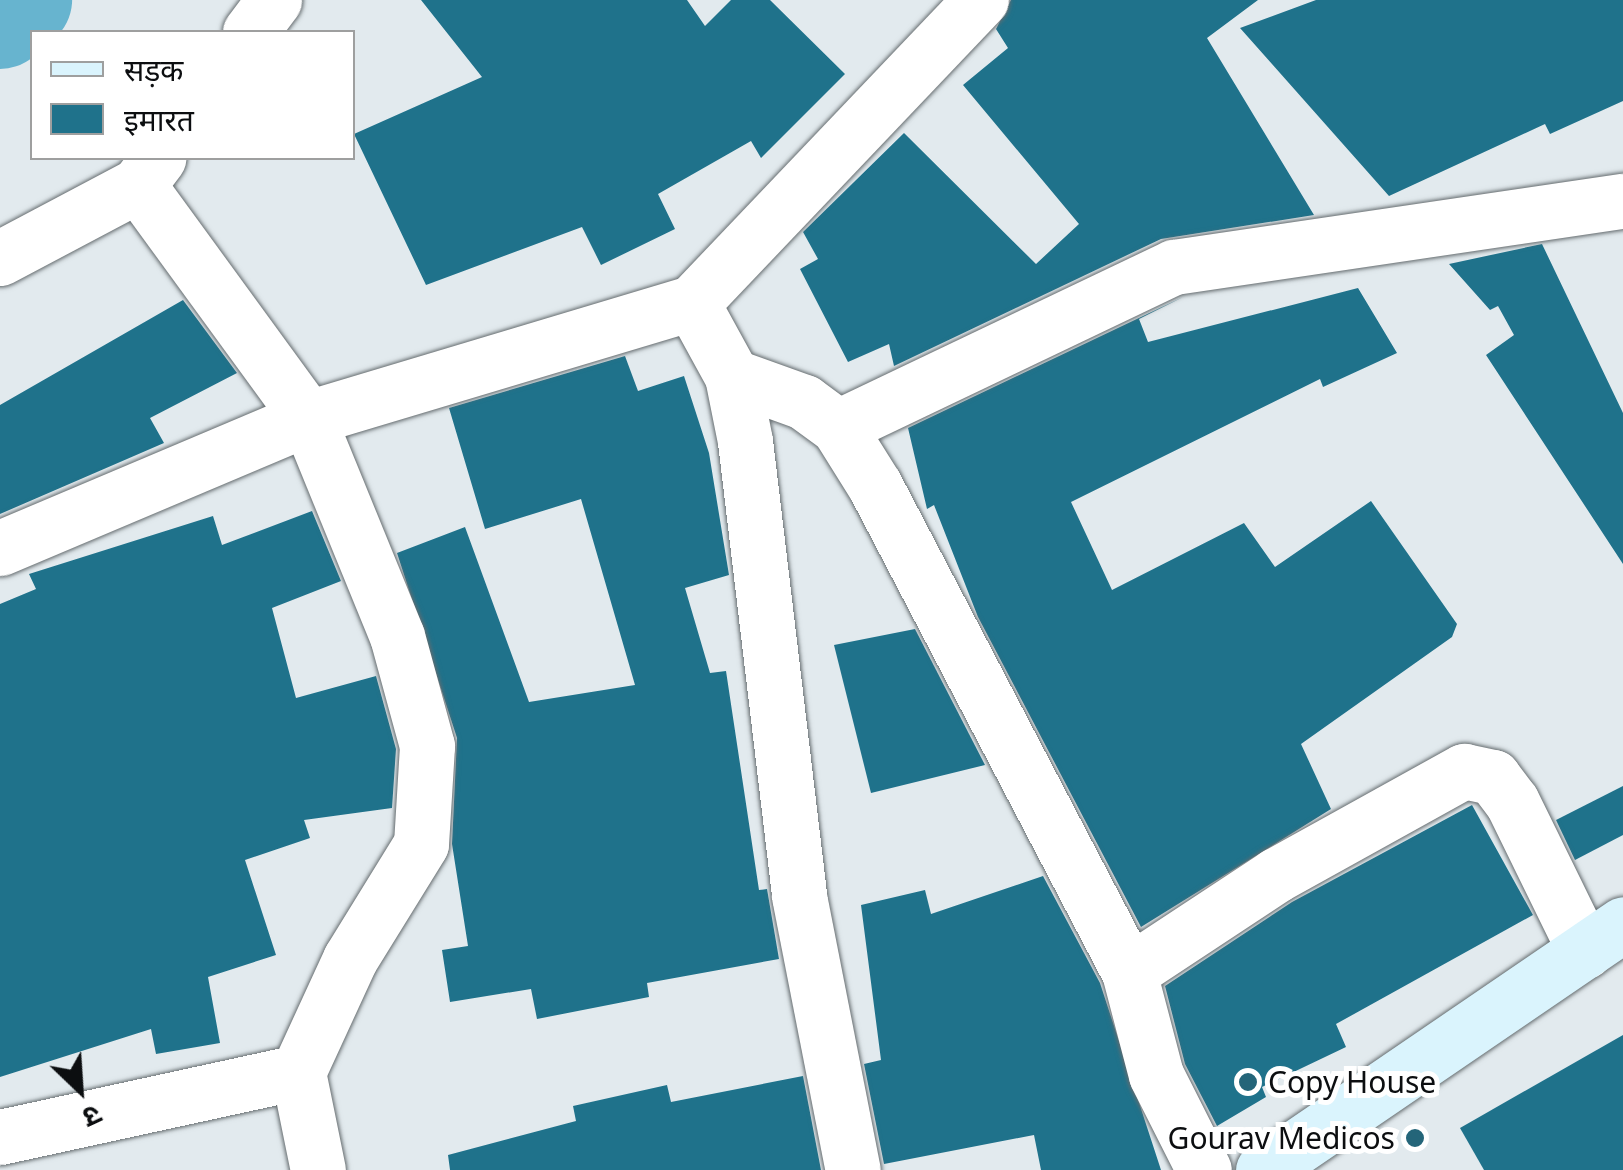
<!DOCTYPE html>
<meta charset="utf-8">
<style>
body{margin:0}
#map{position:relative;width:1623px;height:1170px;overflow:hidden;background:#e2eaee;font-family:"Noto Sans","Noto Sans Devanagari",sans-serif}
div>[style]{position:absolute}
.river>*{height:102px;margin:-51px;padding:0 51px;transform-origin:51px;border-radius:51px;background:#67b4cf}
.building>*{inset:0;background:#1f728b}
.roads{filter:drop-shadow(0 0 2px #656c6f) drop-shadow(0 0 2px #656c6f)}
.street>*{height:55px;margin:-27.5px;padding:0 27.5px;transform-origin:27.5px;border-radius:27.5px;background:#fff}
.secondary>*{height:55px;margin:-27.5px;padding:0 27.5px;transform-origin:27.5px;border-radius:27.5px;background:#daf4fd}
.dots>*{width:28px;height:28px;translate:-50% -50%;box-sizing:border-box;border:5px solid #fff;border-radius:50%}
span{translate:-50% -50%;white-space:nowrap;text-align:center;line-height:1.15;-webkit-text-stroke:10px #fff;paint-order:stroke}
.poi-label{font-size:30px;color:#0c0e10}
.left{translate:0 -50%;text-align:left}
.right{translate:-100% -50%;text-align:right}
.legend{position:absolute;left:30px;top:30px;width:325px;height:130px;box-sizing:border-box;background:#fff;border:2px solid #9e9f9f;margin:0;padding:12px 18px;list-style:none;font-size:30px;color:#0c0e10}
.legend li{display:flex;align-items:center;gap:20px;height:50px}
.legend b{width:50px;border:2px solid #9e9f9f}
.north{position:absolute;left:30px;top:1040px;width:100px;height:100px;-webkit-text-stroke:8px #fff;paint-order:stroke;rotate:155deg;font-size:28px;font-weight:700;line-height:40px;text-align:center;color:#0c0e10}
.north::after{content:'';display:block;margin:auto;width:35px;height:45px;background:#0c0e10;clip-path:polygon(50% 0,100% 100%,50% 72%,0 100%)}
</style>
<div id="map">
<div class="river">
<div style="left:0;top:18px;width:28px;rotate:-41deg"></div>
</div>
<div class="building">
<div style="clip-path:polygon(421px 0,687px 0,705px 26px,731px 0,770px 0,845px 74px,761px 158px,751px 141px,658px 194px,675px 229px,601px 265px,582px 227px,426px 285px,354px 134px,482px 77px)"></div>
<div style="clip-path:polygon(1011px 0,1258px 0,1207px 38px,1314px 215px,1161px 239px,894px 366px,889px 344px,848px 362px,800px 269px,818px 259px,803px 232px,904px 133px,1036px 264px,1079px 224px,963px 85px,1008px 48px,996px 29px)"></div>
<div style="clip-path:polygon(1316px 0,1623px 0,1623px 101px,1550px 134px,1545px 124px,1389px 196px,1240px 28px)"></div>
<div style="clip-path:polygon(1542px 244px,1623px 413px,1623px 564px,1486px 355px,1514px 335px,1498px 306px,1490px 310px,1449px 264px)"></div>
<div style="clip-path:polygon(1358px 288px,1397px 353px,1323px 387px,1320px 379px,1071px 502px,1112px 590px,1244px 523px,1275px 567px,1371px 501px,1457px 624px,1452px 637px,1301px 744px,1331px 809px,1141px 927px,978px 617px,934px 505px,927px 509px,908px 428px,1183px 297px,1139px 319px,1148px 342px)"></div>
<div style="clip-path:polygon(183px 300px,237px 373px,150px 418px,164px 443px,0 514px,0 405px)"></div>
<div style="clip-path:polygon(625px 356px,638px 391px,684px 376px,709px 453px,729px 575px,685px 588px,710px 673px,726px 671px,759px 890px,767px 889px,779px 959px,647px 983px,649px 997px,537px 1019px,531px 989px,450px 1002px,442px 950px,468px 946px,452px 844px,457px 738px,397px 553px,465px 527px,529px 702px,635px 685px,581px 499px,485px 529px,449px 408px)"></div>
<div style="clip-path:polygon(312px 511px,341px 581px,272px 608px,296px 698px,376px 676px,396px 749px,392px 808px,304px 820px,310px 838px,245px 860px,276px 955px,208px 977px,220px 1043px,156px 1054px,151px 1029px,0 1077px,0 604px,36px 589px,29px 574px,213px 516px,222px 545px)"></div>
<div style="clip-path:polygon(915px 629px,985px 765px,871px 793px,834px 645px)"></div>
<div style="clip-path:polygon(1623px 786px,1623px 835px,1575px 860px,1556px 820px)"></div>
<div style="clip-path:polygon(1472px 805px,1533px 915px,1336px 1024px,1346px 1047px,1262px 1087px,1266px 1097px,1217px 1126px,1185px 1064px,1165px 986px,1292px 902px)"></div>
<div style="clip-path:polygon(1043px 876px,1100px 983px,1161px 1170px,1041px 1170px,1034px 1135px,884px 1164px,864px 1064px,881px 1060px,861px 905px,925px 890px,931px 914px)"></div>
<div style="clip-path:polygon(1623px 1035px,1623px 1170px,1484px 1170px,1460px 1128px)"></div>
<div style="clip-path:polygon(803px 1076px,821px 1170px,450px 1170px,448px 1155px,576px 1121px,573px 1106px,667px 1085px,671px 1102px)"></div>
</div>
<div class="roads">
<div class="street">
<div style="left:250px;top:32px;width:40px;rotate:-53deg"></div>
<div style="left:138px;top:185px;width:288px;rotate:53.9deg"></div>
<div style="left:308px;top:418px;width:235px;rotate:67.8deg"></div>
<div style="left:397px;top:636px;width:114px;rotate:74.7deg"></div>
<div style="left:427px;top:746px;width:98px;rotate:93.5deg"></div>
<div style="left:421px;top:844px;width:135px;rotate:121.7deg"></div>
<div style="left:350px;top:959px;width:124px;rotate:114.7deg"></div>
<div style="left:298px;top:1072px;width:100px;rotate:78.5deg"></div>
<div style="left:0;top:258px;width:156px;rotate:-27.9deg"></div>
<div style="left:138px;top:185px;width:34px;rotate:-53deg"></div>
<div style="left:692px;top:303px;width:83px;rotate:61.3deg"></div>
<div style="left:732px;top:376px;width:66px;rotate:78.7deg"></div>
<div style="left:745px;top:441px;width:458px;rotate:83.2deg"></div>
<div style="left:799px;top:896px;width:279px;rotate:78.9deg"></div>
<div style="left:732px;top:376px;width:77px;rotate:19.9deg"></div>
<div style="left:804px;top:402px;width:42px;rotate:36.3deg"></div>
<div style="left:838px;top:427px;width:70px;rotate:57.9deg"></div>
<div style="left:875px;top:486px;width:548px;rotate:62.41deg"></div>
<div style="left:1129px;top:972px;width:106px;rotate:75.3deg"></div>
<div style="left:1156px;top:1075px;width:106px;rotate:63.2deg"></div>
<div style="left:838px;top:427px;width:372px;rotate:-25.5deg"></div>
<div style="left:1174px;top:267px;width:454px;rotate:-8.4deg"></div>
<div style="left:0;top:548px;width:334px;rotate:-22.9deg"></div>
<div style="left:308px;top:418px;width:401px;rotate:-16.7deg"></div>
<div style="left:692px;top:303px;width:419px;rotate:-46.4deg"></div>
<div style="left:1129px;top:972px;width:176px;rotate:-33.4deg"></div>
<div style="left:1276px;top:875px;width:215px;rotate:-29deg"></div>
<div style="left:1464px;top:771px;width:30px;rotate:12deg"></div>
<div style="left:1493px;top:777px;width:31px;rotate:53deg"></div>
<div style="left:1512px;top:802px;width:166px;rotate:63.9deg"></div>
<div style="left:0;top:1137px;width:305px;rotate:-12.3deg"></div>
</div>
<div class="secondary">
<div style="left:1263px;top:1170px;width:436px;rotate:-34.3deg"></div>
</div>
</div>
<div class="dots">
<div style="left:1248px;top:1082px;background:#246579"></div>
<div style="left:1415px;top:1138px;background:#246579"></div>
</div>
<div class="poi-label">
<span class="left" style="left:1268px;top:1082px">Copy House</span>
<span class="right" style="left:1395px;top:1138px">Gourav Medicos</span>
</div>
<ul class="legend">
<li><b style="height:12px;background:#daf4fd"></b>सड़क</li>
<li><b style="height:28px;background:#1f728b"></b>इमारत</li>
</ul>
<div class="north">उ</div>
</div>
